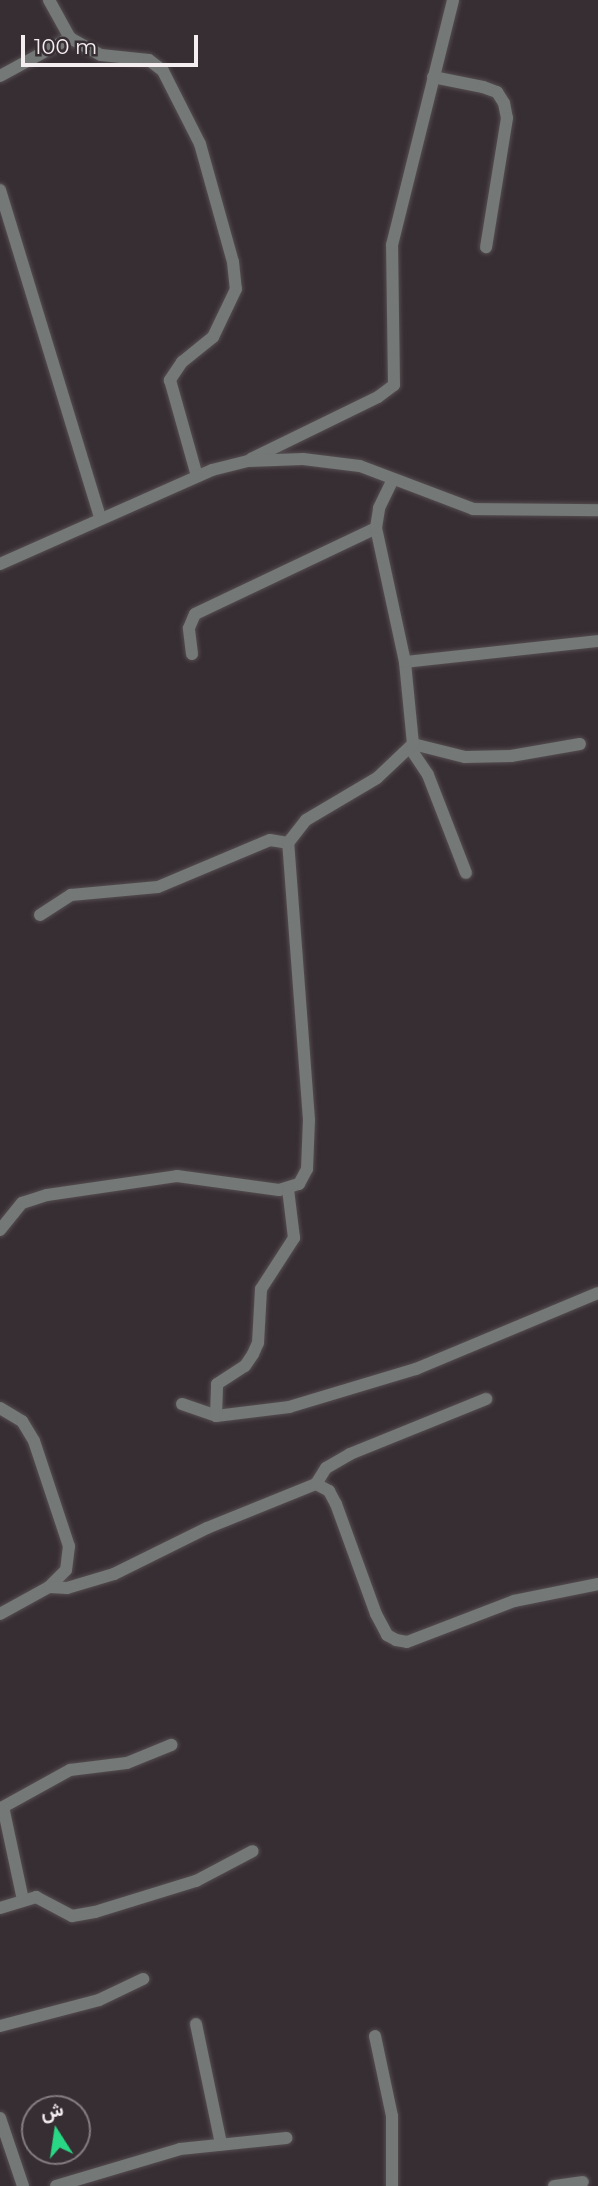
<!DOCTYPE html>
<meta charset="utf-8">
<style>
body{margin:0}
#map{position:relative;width:598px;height:2186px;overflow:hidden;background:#372e33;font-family:Montserrat,Vazirmatn,sans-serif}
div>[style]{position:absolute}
.roads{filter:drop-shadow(0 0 2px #554d51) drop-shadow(0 0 2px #554d51)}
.minor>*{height:12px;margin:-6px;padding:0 6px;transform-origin:6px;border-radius:6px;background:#747876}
span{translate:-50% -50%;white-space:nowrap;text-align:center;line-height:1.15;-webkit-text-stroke:6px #372e33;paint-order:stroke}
.north{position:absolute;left:21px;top:2095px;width:70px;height:70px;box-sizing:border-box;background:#372e33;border:2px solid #837b7f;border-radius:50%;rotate:348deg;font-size:19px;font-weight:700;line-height:28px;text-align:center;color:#f4eef1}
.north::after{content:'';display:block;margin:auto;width:24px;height:32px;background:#29d885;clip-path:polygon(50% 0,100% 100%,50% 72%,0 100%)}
.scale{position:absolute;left:21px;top:35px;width:177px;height:32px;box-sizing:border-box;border:4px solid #f4eef1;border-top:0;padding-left:9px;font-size:21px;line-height:24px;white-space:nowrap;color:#f4eef1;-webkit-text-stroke:5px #372e33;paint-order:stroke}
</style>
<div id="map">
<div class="roads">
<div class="minor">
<div style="left:49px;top:0;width:43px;rotate:61.1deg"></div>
<div style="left:70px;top:38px;width:35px;rotate:29deg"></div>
<div style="left:101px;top:55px;width:48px;rotate:5.9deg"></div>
<div style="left:149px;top:60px;width:18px;rotate:38deg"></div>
<div style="left:163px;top:71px;width:82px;rotate:63.1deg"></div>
<div style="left:200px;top:144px;width:123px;rotate:74.4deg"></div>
<div style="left:233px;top:262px;width:27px;rotate:84deg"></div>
<div style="left:236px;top:289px;width:53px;rotate:115.6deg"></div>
<div style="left:213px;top:337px;width:40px;rotate:141deg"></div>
<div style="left:182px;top:362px;width:22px;rotate:124deg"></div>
<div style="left:170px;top:380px;width:100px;rotate:74.3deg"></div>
<div style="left:0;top:76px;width:80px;rotate:-28.5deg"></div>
<div style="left:433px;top:77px;width:51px;rotate:11.3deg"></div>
<div style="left:483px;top:87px;width:15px;rotate:20deg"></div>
<div style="left:497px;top:92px;width:13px;rotate:58deg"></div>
<div style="left:504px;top:103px;width:15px;rotate:79deg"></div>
<div style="left:507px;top:118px;width:131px;rotate:99.2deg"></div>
<div style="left:0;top:190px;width:343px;rotate:73deg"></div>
<div style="left:251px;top:459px;width:141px;rotate:-26deg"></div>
<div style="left:378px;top:397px;width:20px;rotate:-37deg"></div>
<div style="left:394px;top:385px;width:140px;rotate:-90.8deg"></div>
<div style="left:392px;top:245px;width:252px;rotate:-76deg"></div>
<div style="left:0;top:564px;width:232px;rotate:-23.9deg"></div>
<div style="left:212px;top:470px;width:37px;rotate:-14deg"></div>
<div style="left:248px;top:461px;width:55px;rotate:-2.1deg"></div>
<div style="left:303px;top:459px;width:57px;rotate:7deg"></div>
<div style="left:360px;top:466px;width:121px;rotate:20.8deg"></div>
<div style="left:473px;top:509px;width:125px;rotate:0.5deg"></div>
<div style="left:192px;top:654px;width:26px;rotate:-97deg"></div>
<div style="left:189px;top:628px;width:15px;rotate:-67deg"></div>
<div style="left:195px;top:614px;width:200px;rotate:-25.4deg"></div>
<div style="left:405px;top:662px;width:194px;rotate:-6.2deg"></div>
<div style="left:413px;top:744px;width:54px;rotate:14deg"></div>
<div style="left:465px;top:757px;width:46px;rotate:-1.2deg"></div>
<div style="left:511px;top:756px;width:70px;rotate:-9.9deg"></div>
<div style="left:410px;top:748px;width:32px;rotate:56deg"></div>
<div style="left:428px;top:775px;width:105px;rotate:68.8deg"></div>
<div style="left:40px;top:915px;width:37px;rotate:-33deg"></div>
<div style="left:71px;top:895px;width:87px;rotate:-5.3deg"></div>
<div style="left:158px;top:887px;width:121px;rotate:-22.8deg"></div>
<div style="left:270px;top:840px;width:18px;rotate:9deg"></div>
<div style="left:0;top:1230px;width:35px;rotate:-51deg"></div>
<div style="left:22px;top:1203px;width:26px;rotate:-18deg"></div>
<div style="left:47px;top:1195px;width:131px;rotate:-8.3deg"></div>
<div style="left:177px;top:1176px;width:103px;rotate:7.8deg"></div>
<div style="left:279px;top:1190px;width:21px;rotate:-17deg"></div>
<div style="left:299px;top:1184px;width:17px;rotate:-62deg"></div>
<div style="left:307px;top:1169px;width:49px;rotate:-87.7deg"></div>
<div style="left:309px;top:1120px;width:278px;rotate:-94.3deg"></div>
<div style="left:288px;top:843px;width:29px;rotate:-52deg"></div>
<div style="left:306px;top:820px;width:82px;rotate:-30.6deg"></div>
<div style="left:377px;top:778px;width:50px;rotate:-43.4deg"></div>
<div style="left:413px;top:744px;width:82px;rotate:-95.6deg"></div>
<div style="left:405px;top:662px;width:137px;rotate:-102.2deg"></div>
<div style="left:376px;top:528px;width:20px;rotate:-81deg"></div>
<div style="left:379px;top:508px;width:32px;rotate:-64deg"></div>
<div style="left:182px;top:1404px;width:36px;rotate:19deg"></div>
<div style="left:216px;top:1416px;width:74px;rotate:-7deg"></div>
<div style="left:289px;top:1407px;width:133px;rotate:-16.7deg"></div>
<div style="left:416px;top:1369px;width:197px;rotate:-22.7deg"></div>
<div style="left:0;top:1408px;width:26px;rotate:31deg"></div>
<div style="left:22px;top:1421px;width:23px;rotate:59deg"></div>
<div style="left:34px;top:1441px;width:111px;rotate:71.6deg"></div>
<div style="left:69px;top:1546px;width:24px;rotate:97deg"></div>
<div style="left:66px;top:1570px;width:24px;rotate:135deg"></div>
<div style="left:49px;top:1587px;width:56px;rotate:151.1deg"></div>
<div style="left:216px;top:1416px;width:32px;rotate:-88deg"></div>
<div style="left:217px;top:1384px;width:33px;rotate:-33deg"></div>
<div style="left:245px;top:1366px;width:14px;rotate:-56deg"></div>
<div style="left:253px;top:1354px;width:12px;rotate:-66deg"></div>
<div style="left:258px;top:1343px;width:54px;rotate:-86.8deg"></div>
<div style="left:261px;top:1289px;width:61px;rotate:-57.1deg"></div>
<div style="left:294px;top:1238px;width:49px;rotate:-97deg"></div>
<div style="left:316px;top:1484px;width:15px;rotate:28deg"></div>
<div style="left:329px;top:1491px;width:15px;rotate:62deg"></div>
<div style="left:336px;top:1504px;width:117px;rotate:70deg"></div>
<div style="left:376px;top:1614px;width:24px;rotate:62deg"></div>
<div style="left:387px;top:1635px;width:10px;rotate:29deg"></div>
<div style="left:396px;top:1640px;width:11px;rotate:10deg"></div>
<div style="left:407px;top:1642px;width:115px;rotate:-21deg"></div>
<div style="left:514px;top:1601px;width:86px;rotate:-11.4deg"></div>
<div style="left:49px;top:1587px;width:18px;rotate:3deg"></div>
<div style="left:67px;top:1588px;width:49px;rotate:-16.6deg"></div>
<div style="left:114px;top:1574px;width:104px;rotate:-26.3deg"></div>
<div style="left:207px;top:1528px;width:118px;rotate:-22deg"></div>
<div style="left:316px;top:1484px;width:19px;rotate:-58deg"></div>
<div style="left:326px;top:1468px;width:28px;rotate:-30deg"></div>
<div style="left:350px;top:1454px;width:147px;rotate:-22deg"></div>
<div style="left:23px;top:1900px;width:95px;rotate:-102.1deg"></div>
<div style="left:3px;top:1807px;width:77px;rotate:-28.9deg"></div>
<div style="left:70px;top:1770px;width:57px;rotate:-7deg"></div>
<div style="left:127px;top:1763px;width:48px;rotate:-22.2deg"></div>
<div style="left:0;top:1908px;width:38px;rotate:-17deg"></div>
<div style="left:36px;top:1897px;width:41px;rotate:27.8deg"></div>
<div style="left:72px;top:1916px;width:23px;rotate:-10deg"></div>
<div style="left:95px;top:1912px;width:106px;rotate:-17.1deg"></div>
<div style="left:196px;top:1881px;width:64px;rotate:-27.8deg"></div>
<div style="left:196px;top:2024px;width:123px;rotate:78.2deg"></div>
<div style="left:0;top:2026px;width:102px;rotate:-14.7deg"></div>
<div style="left:99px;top:2000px;width:49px;rotate:-25.5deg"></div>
<div style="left:375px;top:2036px;width:82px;rotate:78deg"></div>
<div style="left:392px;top:2116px;width:70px;rotate:90deg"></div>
<div style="left:0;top:2118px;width:72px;rotate:71.3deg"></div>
<div style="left:56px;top:2186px;width:129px;rotate:-16.6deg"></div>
<div style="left:180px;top:2149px;width:107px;rotate:-5.9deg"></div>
<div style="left:554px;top:2186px;width:29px;rotate:-8deg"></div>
</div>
</div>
<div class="north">ش</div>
<div class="scale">100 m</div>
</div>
